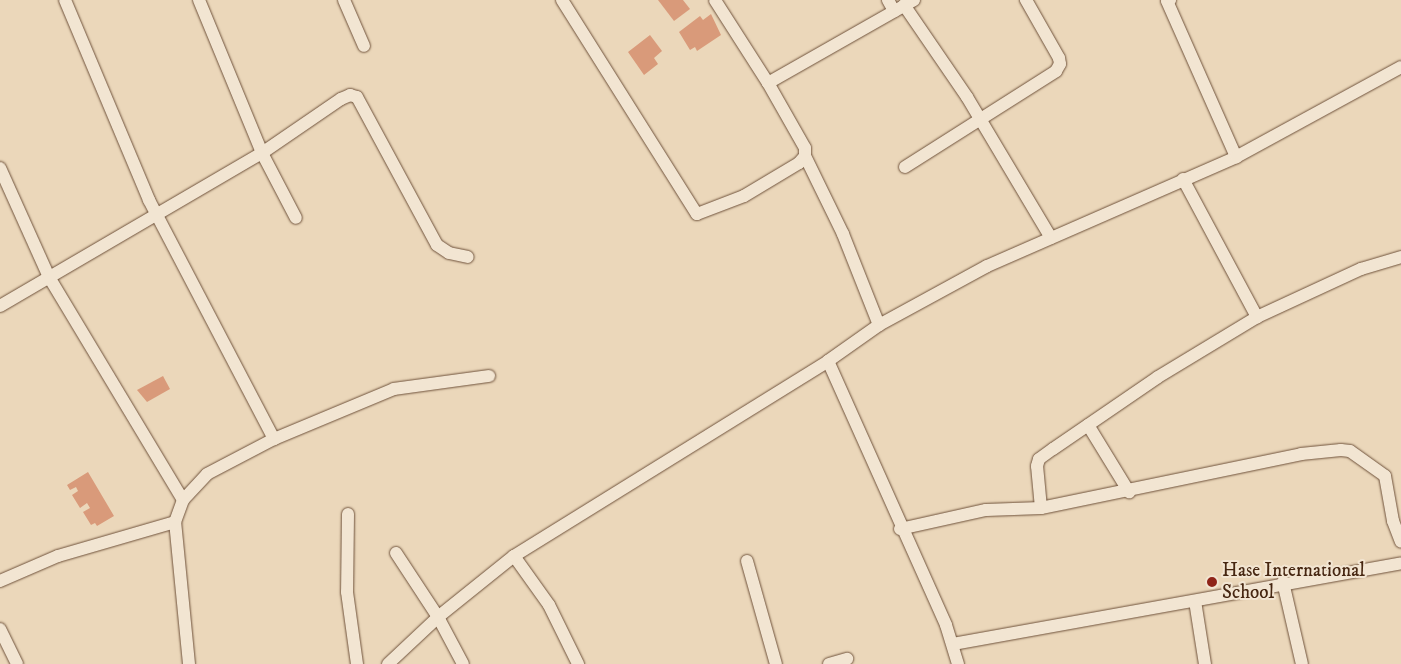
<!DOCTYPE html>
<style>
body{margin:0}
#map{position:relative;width:1401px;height:664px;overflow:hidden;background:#ebd7ba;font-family:"IM FELL DW Pica",serif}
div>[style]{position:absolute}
.building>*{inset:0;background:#d99a7a}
.roads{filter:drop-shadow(0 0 1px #6f523b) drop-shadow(0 0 1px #6f523b)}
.minor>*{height:12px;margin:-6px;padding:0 6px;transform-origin:6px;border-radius:6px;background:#f2e5d2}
.dots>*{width:14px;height:14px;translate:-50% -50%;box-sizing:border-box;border:2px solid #f2e5d2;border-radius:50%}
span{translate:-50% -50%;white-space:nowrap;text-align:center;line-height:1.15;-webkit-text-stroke:4px #f2e5d2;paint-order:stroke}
.poi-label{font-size:19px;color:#462611}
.left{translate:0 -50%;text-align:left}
</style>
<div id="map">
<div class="building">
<div style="clip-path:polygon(658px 0,683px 0,690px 9px,674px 21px)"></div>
<div style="clip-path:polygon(711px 14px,721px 35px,697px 51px,695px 47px,690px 50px,679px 32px,700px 16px,703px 20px)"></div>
<div style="clip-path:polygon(650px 35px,662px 51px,654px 58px,658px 64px,644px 75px,628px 52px)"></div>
<div style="clip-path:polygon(163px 376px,170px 389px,147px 402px,137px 390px)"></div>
<div style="clip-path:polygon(88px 472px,114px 516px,97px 526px,95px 523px,91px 525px,83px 512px,90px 508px,87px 503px,80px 508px,72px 495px,78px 491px,76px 487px,70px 490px,67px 485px)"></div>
</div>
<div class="roads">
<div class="minor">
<div style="left:65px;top:0;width:217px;rotate:67.2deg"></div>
<div style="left:149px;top:200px;width:270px;rotate:62.4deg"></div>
<div style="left:199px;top:0;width:165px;rotate:67.6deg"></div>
<div style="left:262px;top:153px;width:96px;rotate:-34.4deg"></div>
<div style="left:341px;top:99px;width:10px;rotate:-24deg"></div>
<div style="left:350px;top:95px;width:7px;rotate:16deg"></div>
<div style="left:357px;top:97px;width:168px;rotate:61.6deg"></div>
<div style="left:437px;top:245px;width:14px;rotate:34deg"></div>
<div style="left:449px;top:253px;width:19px;rotate:12deg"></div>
<div style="left:344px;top:0;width:50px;rotate:66.5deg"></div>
<div style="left:562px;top:0;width:253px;rotate:57.8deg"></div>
<div style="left:697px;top:214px;width:50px;rotate:-21deg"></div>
<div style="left:744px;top:196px;width:64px;rotate:-31deg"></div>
<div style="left:799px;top:163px;width:9px;rotate:-49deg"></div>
<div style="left:805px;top:156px;width:8px;rotate:-90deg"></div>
<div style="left:805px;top:148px;width:75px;rotate:-119.6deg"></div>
<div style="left:768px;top:83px;width:98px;rotate:-122.6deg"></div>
<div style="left:888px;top:0;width:13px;rotate:61deg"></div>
<div style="left:1170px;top:0;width:3px;rotate:162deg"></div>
<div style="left:1167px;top:1px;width:171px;rotate:66.1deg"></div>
<div style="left:904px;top:5px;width:112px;rotate:55.6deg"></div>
<div style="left:967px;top:97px;width:164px;rotate:59.2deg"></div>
<div style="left:768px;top:83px;width:168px;rotate:-29.6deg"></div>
<div style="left:805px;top:156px;width:87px;rotate:64deg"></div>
<div style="left:843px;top:234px;width:98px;rotate:68.4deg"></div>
<div style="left:905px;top:167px;width:179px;rotate:-32.4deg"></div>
<div style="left:1056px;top:71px;width:8px;rotate:-60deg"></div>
<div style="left:1060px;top:64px;width:6px;rotate:-99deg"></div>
<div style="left:1059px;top:58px;width:67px;rotate:-119.6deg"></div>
<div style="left:0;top:168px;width:120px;rotate:65.8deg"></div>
<div style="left:49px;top:277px;width:260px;rotate:59deg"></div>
<div style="left:1183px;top:179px;width:157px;rotate:61.8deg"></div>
<div style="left:0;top:306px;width:303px;rotate:-30.3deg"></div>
<div style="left:262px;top:153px;width:73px;rotate:62.4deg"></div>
<div style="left:828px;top:361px;width:289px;rotate:65.9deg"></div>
<div style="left:946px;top:625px;width:41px;rotate:72.9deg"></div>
<div style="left:1088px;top:425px;width:79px;rotate:58.5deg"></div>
<div style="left:1041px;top:508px;width:42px;rotate:-95.4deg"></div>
<div style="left:1037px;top:466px;width:7px;rotate:-74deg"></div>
<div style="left:1039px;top:459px;width:17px;rotate:-36deg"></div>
<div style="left:1053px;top:449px;width:127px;rotate:-34.4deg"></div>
<div style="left:1158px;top:377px;width:116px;rotate:-31.2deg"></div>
<div style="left:1257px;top:317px;width:115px;rotate:-24.8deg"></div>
<div style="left:1361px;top:269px;width:42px;rotate:-16.7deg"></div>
<div style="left:348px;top:514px;width:78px;rotate:90.7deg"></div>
<div style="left:347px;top:592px;width:73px;rotate:82.1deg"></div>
<div style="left:900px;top:529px;width:88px;rotate:-12.5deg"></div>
<div style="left:986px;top:510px;width:55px;rotate:-2.1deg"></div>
<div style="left:1041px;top:508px;width:266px;rotate:-11.7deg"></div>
<div style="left:1301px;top:454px;width:40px;rotate:-5.7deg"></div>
<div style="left:1341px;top:450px;width:9px;rotate:6deg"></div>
<div style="left:1350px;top:451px;width:43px;rotate:35.5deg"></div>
<div style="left:1385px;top:476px;width:46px;rotate:79.9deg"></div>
<div style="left:1393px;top:521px;width:22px;rotate:69deg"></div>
<div style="left:396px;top:553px;width:77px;rotate:56.7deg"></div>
<div style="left:438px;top:617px;width:53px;rotate:62deg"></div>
<div style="left:514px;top:556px;width:60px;rotate:54.5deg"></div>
<div style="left:549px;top:605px;width:66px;rotate:63.8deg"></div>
<div style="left:747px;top:561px;width:107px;rotate:74.3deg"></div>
<div style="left:0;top:581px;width:63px;rotate:-23.3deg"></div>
<div style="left:58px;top:556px;width:122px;rotate:-16.2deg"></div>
<div style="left:1283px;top:582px;width:84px;rotate:77deg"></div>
<div style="left:1195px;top:601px;width:64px;rotate:81deg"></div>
<div style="left:0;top:629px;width:39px;rotate:64deg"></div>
<div style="left:953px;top:644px;width:455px;rotate:-10.2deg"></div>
<div style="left:189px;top:664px;width:143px;rotate:-95.6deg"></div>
<div style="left:175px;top:522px;width:23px;rotate:-70deg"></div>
<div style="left:183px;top:500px;width:35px;rotate:-47deg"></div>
<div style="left:207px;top:474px;width:76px;rotate:-27.6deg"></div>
<div style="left:274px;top:439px;width:130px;rotate:-22.6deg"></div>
<div style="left:394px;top:389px;width:96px;rotate:-7.8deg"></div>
<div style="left:388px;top:664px;width:69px;rotate:-43.2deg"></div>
<div style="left:438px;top:617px;width:97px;rotate:-38.8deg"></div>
<div style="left:514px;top:556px;width:370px;rotate:-31.8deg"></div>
<div style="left:828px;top:361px;width:62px;rotate:-35.2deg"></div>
<div style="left:879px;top:325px;width:123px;rotate:-28.6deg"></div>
<div style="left:987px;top:266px;width:272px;rotate:-23.6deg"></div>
<div style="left:1236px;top:157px;width:188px;rotate:-28.6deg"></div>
<div style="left:829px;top:664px;width:19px;rotate:-16deg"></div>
</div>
</div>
<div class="dots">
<div style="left:1212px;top:582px;background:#8f2418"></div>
</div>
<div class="poi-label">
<span class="left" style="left:1222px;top:582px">Hase International<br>School</span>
</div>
</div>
